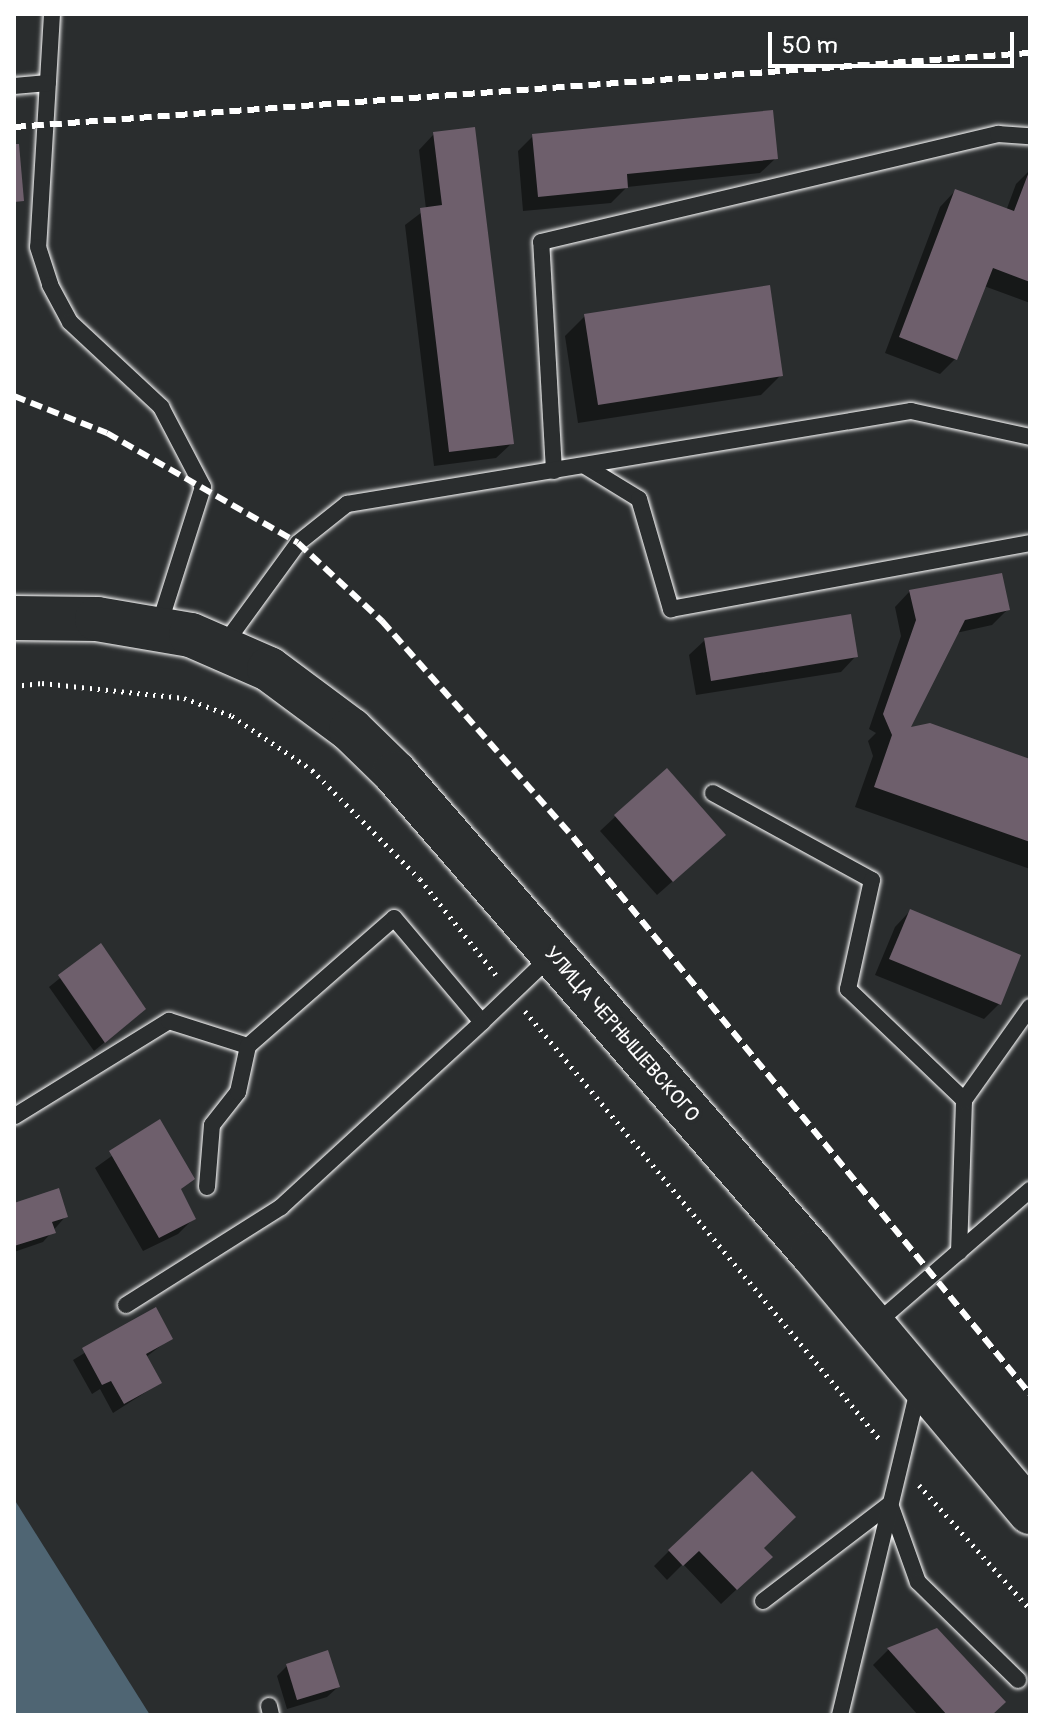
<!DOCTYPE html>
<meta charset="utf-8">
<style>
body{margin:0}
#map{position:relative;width:1044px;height:1729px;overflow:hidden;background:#2a2d2e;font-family:Pangolin,sans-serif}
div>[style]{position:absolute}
.water>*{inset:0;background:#4f6573}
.shadow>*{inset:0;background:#0007}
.building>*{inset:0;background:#6e5f6c}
.path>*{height:5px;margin-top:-2.5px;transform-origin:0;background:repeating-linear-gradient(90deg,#fff 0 2px,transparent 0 8px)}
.roads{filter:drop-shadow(0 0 2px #fff) drop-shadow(0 0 2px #fff)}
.lane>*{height:16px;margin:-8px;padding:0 8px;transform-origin:8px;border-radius:8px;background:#2a2d2e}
.secondary>*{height:44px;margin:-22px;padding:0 22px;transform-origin:22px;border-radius:22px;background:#2a2d2e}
.rail>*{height:6px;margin-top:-3px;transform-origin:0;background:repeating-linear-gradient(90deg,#fff 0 12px,transparent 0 18px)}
span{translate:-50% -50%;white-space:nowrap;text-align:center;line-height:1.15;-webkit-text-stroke:8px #2a2d2e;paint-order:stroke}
.street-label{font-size:20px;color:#fff}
.frame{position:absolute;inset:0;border:16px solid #fff;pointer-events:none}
.scale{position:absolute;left:768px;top:32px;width:246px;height:36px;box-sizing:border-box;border:4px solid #fff;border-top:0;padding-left:10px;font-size:24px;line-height:28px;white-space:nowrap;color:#fff;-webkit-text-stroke:6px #2a2d2e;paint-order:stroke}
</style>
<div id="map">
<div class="water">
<div style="clip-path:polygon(14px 1499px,150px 1715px,14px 1715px)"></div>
</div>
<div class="shadow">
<div style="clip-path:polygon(434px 134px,512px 443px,496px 458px,434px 466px,405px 225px,426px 209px,419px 150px)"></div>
<div style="clip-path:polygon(533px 136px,776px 158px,760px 173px,627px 187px,611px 203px,523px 211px,518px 151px)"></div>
<div style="clip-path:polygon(1030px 170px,1030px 303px,984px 286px,955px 359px,940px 374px,885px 353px,940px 207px,955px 191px,1006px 211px,1016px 184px)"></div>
<div style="clip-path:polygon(585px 316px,781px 375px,761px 395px,578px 423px,565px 336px)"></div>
<div style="clip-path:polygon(910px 591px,1007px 610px,992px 625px,956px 633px,907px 730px,1030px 761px,1030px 869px,855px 807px,873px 756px,868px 741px,876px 733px,869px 729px,901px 636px,895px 607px)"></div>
<div style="clip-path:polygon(705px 640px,856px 656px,841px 672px,696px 695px,689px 655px)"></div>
<div style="clip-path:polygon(616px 816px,708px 850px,657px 895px,600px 831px)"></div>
<div style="clip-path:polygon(910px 911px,999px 1004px,984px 1019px,875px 975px,895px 927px)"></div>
<div style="clip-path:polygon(100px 946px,133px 1019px,94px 1051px,49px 987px)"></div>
<div style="clip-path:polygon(159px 1122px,192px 1178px,179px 1191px,193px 1219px,178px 1234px,143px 1251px,95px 1168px)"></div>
<div style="clip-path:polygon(14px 1205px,66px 1216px,43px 1242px,14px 1252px)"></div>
<div style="clip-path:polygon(155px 1310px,171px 1338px,146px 1357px,160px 1383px,113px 1413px,100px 1389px,92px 1394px,73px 1360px)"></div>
<div style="clip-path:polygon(761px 1548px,755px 1572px,721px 1604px,683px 1564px,667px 1580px,654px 1566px,669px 1551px)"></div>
<div style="clip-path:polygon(936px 1630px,990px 1715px,918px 1715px,873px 1665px,888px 1650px)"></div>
<div style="clip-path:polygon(287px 1666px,338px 1687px,327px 1697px,287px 1709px,277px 1676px)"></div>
</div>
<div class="building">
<div style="clip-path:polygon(773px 110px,778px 159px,627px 174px,628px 188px,538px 197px,532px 134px)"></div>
<div style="clip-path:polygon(475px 127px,514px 444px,449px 452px,420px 208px,442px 205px,433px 132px)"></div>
<div style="clip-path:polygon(14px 144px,19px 144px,24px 201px,14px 202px)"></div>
<div style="clip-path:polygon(1030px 169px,1030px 282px,993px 268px,957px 360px,899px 337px,955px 189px,1014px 211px)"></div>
<div style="clip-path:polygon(770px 285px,783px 376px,598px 405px,584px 314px)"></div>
<div style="clip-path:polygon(1002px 573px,1010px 610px,965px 620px,911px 727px,930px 723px,1030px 759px,1030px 842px,874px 787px,892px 735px,883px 714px,916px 620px,909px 590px)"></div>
<div style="clip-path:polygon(851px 614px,858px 657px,711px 681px,704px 638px)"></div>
<div style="clip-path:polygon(667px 768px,726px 835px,673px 882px,614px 815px)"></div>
<div style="clip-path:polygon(910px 909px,1021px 955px,1001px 1005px,889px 959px)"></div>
<div style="clip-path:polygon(101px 943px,146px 1009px,105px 1043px,58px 975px)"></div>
<div style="clip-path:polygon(160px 1119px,195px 1179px,181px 1189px,196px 1219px,159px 1238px,109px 1151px)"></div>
<div style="clip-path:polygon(59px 1188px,68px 1217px,52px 1222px,56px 1233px,14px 1246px,14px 1203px)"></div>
<div style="clip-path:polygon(156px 1307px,173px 1339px,146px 1354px,162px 1383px,124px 1404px,111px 1381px,102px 1385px,82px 1348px)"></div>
<div style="clip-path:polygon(752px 1471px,796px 1517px,764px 1548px,773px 1557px,737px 1590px,699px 1551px,683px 1566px,668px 1550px)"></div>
<div style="clip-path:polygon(937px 1628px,1006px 1702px,992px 1715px,947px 1715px,887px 1648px)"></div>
<div style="clip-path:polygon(328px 1650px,340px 1687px,297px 1700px,286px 1664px)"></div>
</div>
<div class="path">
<div style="left:14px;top:686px;width:28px;rotate:-6deg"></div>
<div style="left:42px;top:683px;width:143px;rotate:6deg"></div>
<div style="left:184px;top:698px;width:51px;rotate:20.6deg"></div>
<div style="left:232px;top:716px;width:97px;rotate:34deg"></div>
<div style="left:312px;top:770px;width:153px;rotate:45.3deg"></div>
<div style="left:420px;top:879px;width:122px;rotate:51.6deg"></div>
<div style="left:525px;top:1011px;width:558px;rotate:50.38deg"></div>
<div style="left:919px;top:1485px;width:166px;rotate:48.2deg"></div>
</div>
<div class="roads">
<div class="lane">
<div style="left:52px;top:14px;width:233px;rotate:93.4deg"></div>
<div style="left:38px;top:247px;width:40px;rotate:72deg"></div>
<div style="left:50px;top:285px;width:42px;rotate:61.6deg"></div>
<div style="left:70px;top:322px;width:125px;rotate:43deg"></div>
<div style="left:161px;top:407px;width:90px;rotate:62.3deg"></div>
<div style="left:203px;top:487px;width:146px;rotate:107.6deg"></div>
<div style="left:14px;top:86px;width:34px;rotate:-5deg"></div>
<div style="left:585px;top:466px;width:63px;rotate:31.4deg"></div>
<div style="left:639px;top:499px;width:115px;rotate:73.8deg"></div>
<div style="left:671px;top:609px;width:365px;rotate:-10.4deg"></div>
<div style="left:554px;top:471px;width:229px;rotate:-93.2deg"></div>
<div style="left:541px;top:242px;width:470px;rotate:-13.3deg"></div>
<div style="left:998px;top:134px;width:32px;rotate:4deg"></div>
<div style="left:223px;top:646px;width:127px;rotate:-53.9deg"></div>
<div style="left:298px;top:543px;width:63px;rotate:-38.5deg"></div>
<div style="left:347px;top:504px;width:572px;rotate:-9.36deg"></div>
<div style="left:911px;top:411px;width:122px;rotate:12.3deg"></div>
<div style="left:713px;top:793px;width:181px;rotate:28.7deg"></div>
<div style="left:872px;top:880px;width:112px;rotate:102.4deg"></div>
<div style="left:848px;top:989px;width:161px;rotate:43.7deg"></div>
<div style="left:15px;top:1116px;width:181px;rotate:-31.7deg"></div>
<div style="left:169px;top:1021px;width:83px;rotate:17.6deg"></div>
<div style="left:248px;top:1046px;width:194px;rotate:-41.2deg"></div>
<div style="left:394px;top:918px;width:136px;rotate:49.8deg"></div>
<div style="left:482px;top:1022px;width:95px;rotate:-43.7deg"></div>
<div style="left:207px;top:1187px;width:62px;rotate:-85.4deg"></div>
<div style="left:212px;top:1125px;width:42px;rotate:-51.8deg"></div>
<div style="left:238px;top:1092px;width:47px;rotate:-77.7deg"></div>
<div style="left:959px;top:1252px;width:152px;rotate:-88.1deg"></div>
<div style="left:964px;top:1100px;width:114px;rotate:-54.6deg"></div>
<div style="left:126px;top:1305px;width:183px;rotate:-32.3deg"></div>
<div style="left:281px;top:1207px;width:273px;rotate:-42.6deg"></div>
<div style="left:873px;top:1326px;width:208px;rotate:-40.9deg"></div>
<div style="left:763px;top:1601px;width:160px;rotate:-37.4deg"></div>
<div style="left:890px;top:1504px;width:83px;rotate:70.3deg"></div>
<div style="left:918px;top:1582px;width:140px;rotate:44.4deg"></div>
<div style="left:269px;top:1706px;width:9px;rotate:77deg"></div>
<div style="left:840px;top:1715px;width:337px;rotate:-76.5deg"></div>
</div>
<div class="secondary">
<div style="left:14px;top:618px;width:83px;rotate:0.7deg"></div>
<div style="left:97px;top:619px;width:95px;rotate:9.7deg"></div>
<div style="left:191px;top:635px;width:85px;rotate:23.6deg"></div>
<div style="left:269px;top:669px;width:102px;rotate:36.6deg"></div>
<div style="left:351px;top:730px;width:62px;rotate:44.3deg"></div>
<div style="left:395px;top:773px;width:636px;rotate:49.02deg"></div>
<div style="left:812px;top:1253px;width:339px;rotate:49.9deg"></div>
</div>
</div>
<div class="rail">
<div style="left:14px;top:127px;width:1019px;rotate:-4.17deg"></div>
<div style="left:14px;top:396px;width:100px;rotate:21.7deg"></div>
<div style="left:107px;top:433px;width:220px;rotate:29.9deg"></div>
<div style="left:298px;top:543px;width:115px;rotate:42.9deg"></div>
<div style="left:382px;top:621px;width:288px;rotate:48.5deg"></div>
<div style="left:573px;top:837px;width:720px;rotate:50.63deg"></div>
</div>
<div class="street-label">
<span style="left:622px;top:1034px;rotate:49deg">УЛИЦА ЧЕРНЫШЕВСКОГО</span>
</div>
<div class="frame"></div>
<div class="scale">50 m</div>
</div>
